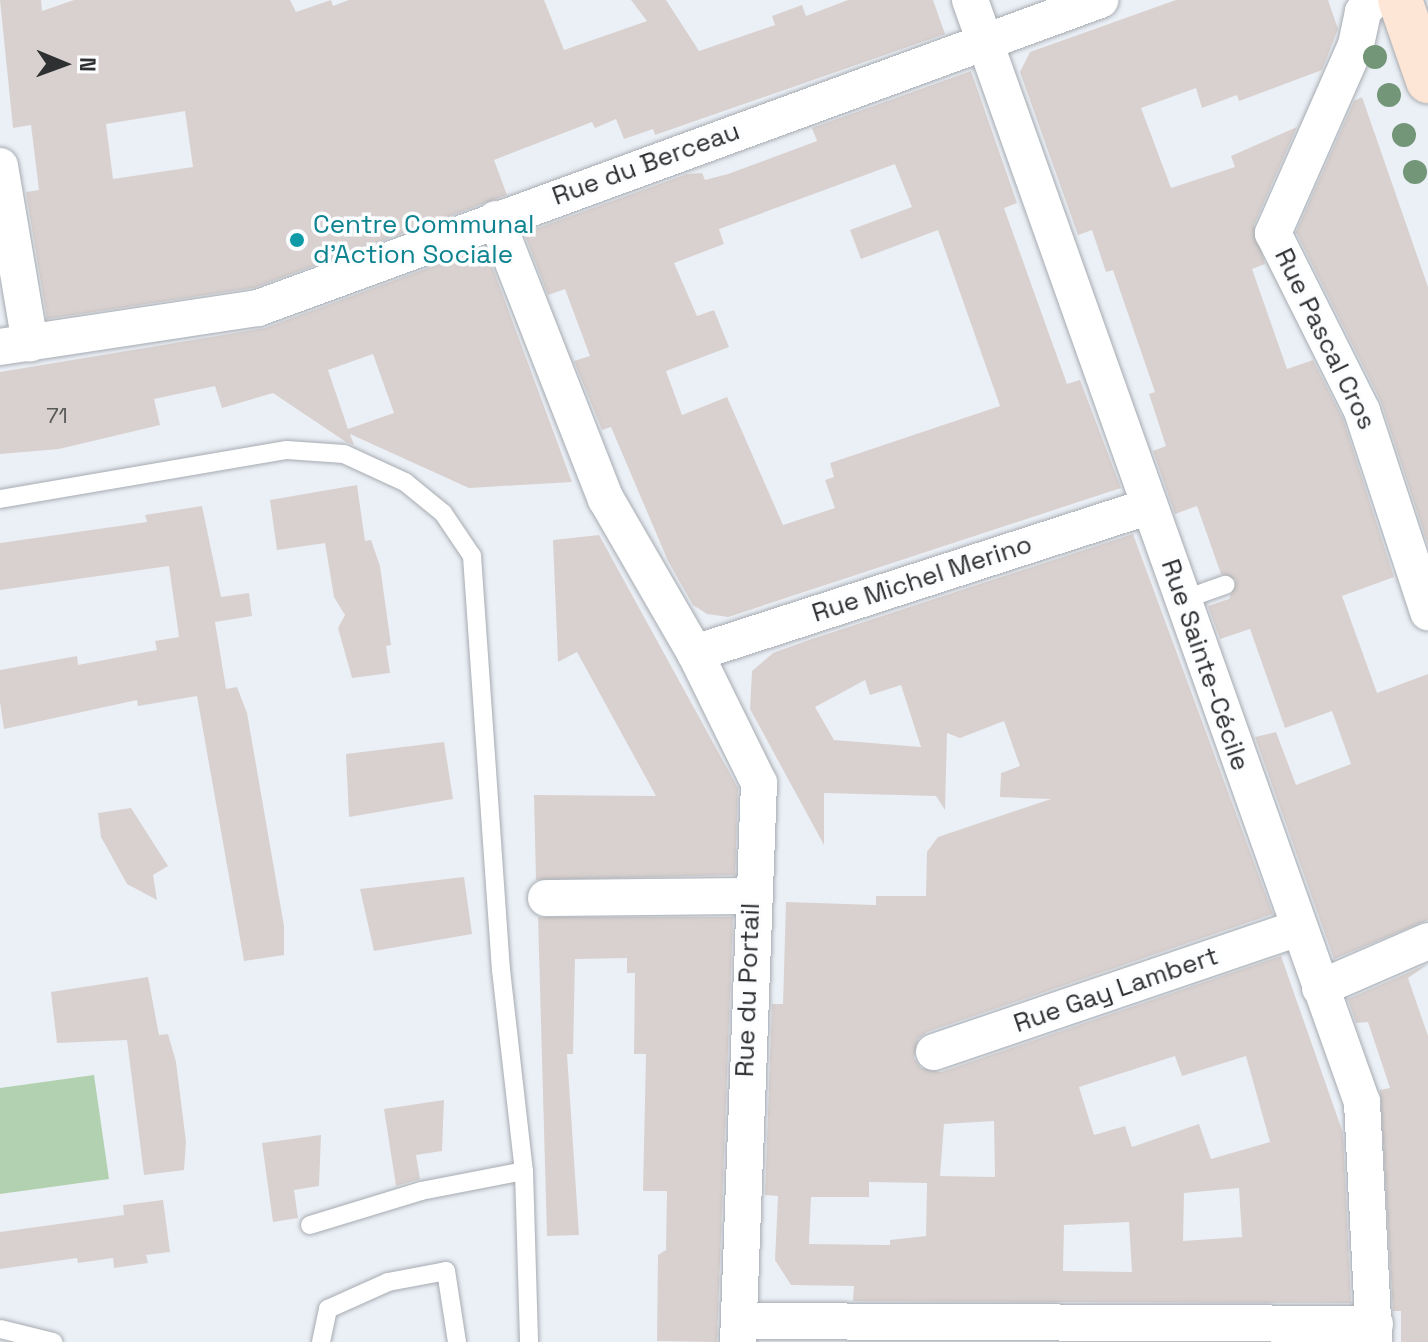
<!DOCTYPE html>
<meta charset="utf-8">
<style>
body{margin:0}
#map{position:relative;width:1428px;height:1342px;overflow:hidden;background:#ebf0f6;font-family:"Space Grotesk",sans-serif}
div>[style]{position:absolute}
.green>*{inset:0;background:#b2d1b0}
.building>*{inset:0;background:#d9d1cf}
.roads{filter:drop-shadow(0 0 2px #a6abb1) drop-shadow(0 0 2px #a6abb1)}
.lane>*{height:18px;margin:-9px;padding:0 9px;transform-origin:9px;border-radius:9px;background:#fff}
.street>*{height:36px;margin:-18px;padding:0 18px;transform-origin:18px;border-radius:18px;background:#fff}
.secondary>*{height:44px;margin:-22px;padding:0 22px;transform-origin:22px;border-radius:22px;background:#fee6d6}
.trees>*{width:24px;height:24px;margin:-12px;border-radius:50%;background:#739578}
.dots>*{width:22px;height:22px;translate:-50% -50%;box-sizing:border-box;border:4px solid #fbfdff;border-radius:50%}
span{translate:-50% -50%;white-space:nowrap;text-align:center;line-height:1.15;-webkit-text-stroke:7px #fbfdff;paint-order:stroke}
.number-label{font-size:22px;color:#595859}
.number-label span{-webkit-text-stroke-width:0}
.street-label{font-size:26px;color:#2e3032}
.culture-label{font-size:26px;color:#0d838f}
.left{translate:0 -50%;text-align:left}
.north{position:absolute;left:24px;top:24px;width:80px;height:80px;-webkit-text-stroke:6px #fbfdff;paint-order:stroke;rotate:91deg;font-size:22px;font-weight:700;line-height:32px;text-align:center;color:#2e3032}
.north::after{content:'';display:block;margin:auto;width:28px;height:36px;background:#2e3032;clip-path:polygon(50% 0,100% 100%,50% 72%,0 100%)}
</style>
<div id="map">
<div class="green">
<div style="clip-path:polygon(94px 1075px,109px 1179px,0 1194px,0 1088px)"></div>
</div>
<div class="building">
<div style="clip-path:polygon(evenodd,0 0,41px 0,42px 11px,74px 0,290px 0,296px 12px,331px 0,333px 6px,349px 0,544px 0,564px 50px,647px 21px,631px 0,666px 0,699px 51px,775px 25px,772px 16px,802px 5px,806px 16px,848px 0,933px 0,945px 34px,655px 135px,653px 129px,624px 139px,616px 119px,595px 128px,592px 122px,494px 160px,507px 195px,253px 288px,47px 319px,26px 192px,39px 190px,31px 125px,13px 128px,0 0,185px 111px,193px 167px,113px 179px,106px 124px,185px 111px)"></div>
<div style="clip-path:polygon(1176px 0,1328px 0,1338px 29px,1322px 70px,1239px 101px,1237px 95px,1202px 108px,1196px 88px,1141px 108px,1171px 188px,1235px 167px,1231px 156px,1297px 127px,1254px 225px,1265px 264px,1252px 269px,1287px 369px,1313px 360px,1343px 419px,1394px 577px,1342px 596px,1377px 693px,1428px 674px,1428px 920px,1334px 959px,1255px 737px,1276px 732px,1296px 785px,1351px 764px,1332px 711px,1285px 728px,1250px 629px,1220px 639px,1208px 606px,1229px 599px,1236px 580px,1221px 574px,1197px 506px,1175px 514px,1153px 451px,1166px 446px,1149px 394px,1155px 392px,1113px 270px,1106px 272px,1092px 230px,1078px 235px,1020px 72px,1030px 52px)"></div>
<div style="clip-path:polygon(evenodd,971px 71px,1017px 203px,1004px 208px,1035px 295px,1067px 384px,1080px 380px,1121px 488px,728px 617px,707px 614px,693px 605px,668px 561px,611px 427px,602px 430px,574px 361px,590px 356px,565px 289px,548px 295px,524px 233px,687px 174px,702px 173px,705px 180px,728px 174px,817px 141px,812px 128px,971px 71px,895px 164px,912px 207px,850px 230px,861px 259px,938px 230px,1000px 406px,830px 463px,834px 477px,825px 480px,835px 508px,783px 525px,727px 397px,682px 415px,666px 371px,729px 347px,714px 310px,697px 316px,674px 263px,724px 244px,719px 229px,895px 164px)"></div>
<div style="clip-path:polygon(1362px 97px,1428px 287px,1428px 545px,1381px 402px,1296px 232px,1354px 101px)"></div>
<div style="clip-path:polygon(evenodd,485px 247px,572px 482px,469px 488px,350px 434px,354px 445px,346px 442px,273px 393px,222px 408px,215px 386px,154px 399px,160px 425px,59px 449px,0 454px,0 372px,265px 328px,485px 247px,373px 354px,394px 413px,348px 429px,328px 370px,373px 354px)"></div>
<div style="clip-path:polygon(357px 485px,365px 541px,371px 540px,380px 566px,391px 645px,386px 646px,390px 673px,352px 678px,338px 628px,345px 615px,334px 597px,325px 543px,277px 550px,270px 500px)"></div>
<div style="clip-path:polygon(202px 506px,221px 597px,249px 593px,252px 616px,215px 622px,226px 689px,237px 687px,247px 713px,284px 926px,284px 955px,244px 961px,197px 696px,138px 706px,137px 700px,4px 729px,0 702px,0 670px,77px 656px,78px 665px,157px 650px,155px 641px,179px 637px,169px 566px,0 590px,0 543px,147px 522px,145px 515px)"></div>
<div style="clip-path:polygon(evenodd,1133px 534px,1273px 914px,927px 1032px,918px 1039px,914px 1058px,921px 1068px,941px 1072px,1287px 954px,1281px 956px,1343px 1133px,1351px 1303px,853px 1301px,854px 1286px,791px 1285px,775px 1260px,778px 1196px,765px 1195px,772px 1004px,783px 1004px,786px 902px,876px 905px,876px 896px,926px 896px,927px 852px,938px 837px,1051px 799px,1000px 797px,1001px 773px,1020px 766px,1004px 721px,960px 738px,947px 733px,945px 810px,936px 796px,824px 793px,824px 845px,750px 709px,752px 671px,773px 653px,809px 640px,1133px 534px,865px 680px,870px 695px,901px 685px,921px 747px,834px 740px,815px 707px,865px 680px,1133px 534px,1175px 1056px,1182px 1076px,1246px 1056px,1270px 1142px,1211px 1159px,1199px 1124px,1132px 1147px,1125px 1126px,1094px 1135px,1079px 1087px,1175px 1056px,1133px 534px,994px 1121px,995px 1177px,940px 1176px,944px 1124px,994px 1121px,1133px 534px,869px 1182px,927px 1183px,926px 1236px,890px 1240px,890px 1245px,809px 1244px,811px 1197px,869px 1197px,869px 1182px,1133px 534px,1239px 1188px,1242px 1237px,1183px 1241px,1184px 1193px,1239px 1188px,1133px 534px,1129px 1222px,1132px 1272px,1063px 1271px,1064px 1225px,1129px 1222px)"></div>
<div style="clip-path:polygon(599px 535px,738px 788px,735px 875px,536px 880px,534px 795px,656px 796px,577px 652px,558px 662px,553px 540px)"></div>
<div style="clip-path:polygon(444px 742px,453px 799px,349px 817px,346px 754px)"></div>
<div style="clip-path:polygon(131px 808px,168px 866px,153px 875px,157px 900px,127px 884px,101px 837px,98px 813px)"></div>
<div style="clip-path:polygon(464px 877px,472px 934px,374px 951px,360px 889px)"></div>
<div style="clip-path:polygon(538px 917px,733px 917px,717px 1342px,657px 1341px,658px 1255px,666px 1250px,667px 1191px,643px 1191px,646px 1054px,634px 1054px,635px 973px,627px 973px,627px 958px,575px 959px,573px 1054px,567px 1054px,579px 1235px,547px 1236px)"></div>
<div style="clip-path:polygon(1428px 964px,1408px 978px,1428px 1036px,1428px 1342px,1401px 1342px,1401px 1311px,1393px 1311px,1380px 1090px,1390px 1088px,1368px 1022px,1356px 1023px,1348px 999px)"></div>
<div style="clip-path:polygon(148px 977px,159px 1035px,168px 1034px,176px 1062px,186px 1142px,184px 1170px,144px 1175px,127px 1040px,57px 1043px,51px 992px)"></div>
<div style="clip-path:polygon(444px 1100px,442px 1151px,416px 1155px,420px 1179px,396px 1186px,384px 1109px)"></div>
<div style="clip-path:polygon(321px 1135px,319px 1186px,294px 1190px,298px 1218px,273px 1222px,262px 1143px)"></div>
<div style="clip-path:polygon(163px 1200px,170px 1252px,146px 1255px,148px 1263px,114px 1268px,113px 1258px,78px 1263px,77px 1258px,0 1269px,0 1232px,124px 1215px,123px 1205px)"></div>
</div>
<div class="roads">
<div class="lane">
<div style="left:0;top:499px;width:291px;rotate:-9.7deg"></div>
<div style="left:287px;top:450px;width:57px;rotate:4deg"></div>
<div style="left:344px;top:454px;width:67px;rotate:24.7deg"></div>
<div style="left:405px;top:482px;width:49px;rotate:39.2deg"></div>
<div style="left:443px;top:513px;width:52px;rotate:56deg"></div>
<div style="left:472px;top:556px;width:415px;rotate:86deg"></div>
<div style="left:501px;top:970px;width:202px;rotate:83.5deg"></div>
<div style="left:524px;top:1171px;width:171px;rotate:88.3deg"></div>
<div style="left:1182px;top:600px;width:46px;rotate:-19.2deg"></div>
<div style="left:310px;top:1225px;width:116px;rotate:-17deg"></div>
<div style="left:421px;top:1191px;width:105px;rotate:-11deg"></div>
<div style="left:0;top:1329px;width:55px;rotate:13.8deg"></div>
<div style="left:321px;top:1342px;width:34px;rotate:-78deg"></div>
<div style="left:328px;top:1309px;width:66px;rotate:-24.2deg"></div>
<div style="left:388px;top:1282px;width:59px;rotate:-10.7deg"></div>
<div style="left:446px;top:1271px;width:72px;rotate:81.2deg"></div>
</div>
<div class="street">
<div style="left:970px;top:0;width:1170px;rotate:70.42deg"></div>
<div style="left:1362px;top:1102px;width:240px;rotate:87.1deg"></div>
<div style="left:1373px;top:0;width:16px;rotate:130deg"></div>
<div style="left:1363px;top:12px;width:34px;rotate:102deg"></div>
<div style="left:1356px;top:45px;width:206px;rotate:113.8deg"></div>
<div style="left:1273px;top:233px;width:199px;rotate:63.4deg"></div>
<div style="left:1362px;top:411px;width:212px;rotate:71.8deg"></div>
<div style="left:0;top:166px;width:180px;rotate:80.4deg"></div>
<div style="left:496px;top:219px;width:301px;rotate:68.6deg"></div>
<div style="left:606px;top:499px;width:178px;rotate:60deg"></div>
<div style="left:695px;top:653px;width:145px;rotate:63.8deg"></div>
<div style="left:759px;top:783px;width:559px;rotate:92.15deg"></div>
<div style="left:0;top:347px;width:261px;rotate:-8.6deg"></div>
<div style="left:258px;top:308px;width:897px;rotate:-20.09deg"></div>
<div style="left:695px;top:653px;width:477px;rotate:-17.9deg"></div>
<div style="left:546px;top:898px;width:204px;rotate:-0.6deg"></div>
<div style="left:1320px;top:988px;width:118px;rotate:-23.5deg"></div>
<div style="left:934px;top:1052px;width:385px;rotate:-18.8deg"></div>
<div style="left:739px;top:1321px;width:636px;rotate:0.27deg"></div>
</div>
<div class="secondary">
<div style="left:1400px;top:0;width:86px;rotate:70.9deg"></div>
</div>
</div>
<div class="trees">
<div style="left:1375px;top:57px"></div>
<div style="left:1389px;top:95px"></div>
<div style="left:1404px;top:135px"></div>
<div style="left:1415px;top:172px"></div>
</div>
<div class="dots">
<div style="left:297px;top:240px;background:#0f9aa8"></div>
</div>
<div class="number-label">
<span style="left:57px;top:416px">71</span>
</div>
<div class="street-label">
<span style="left:646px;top:164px;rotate:-20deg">Rue du Berceau</span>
<span style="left:1325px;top:339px;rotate:64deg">Rue Pascal Cros</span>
<span style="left:922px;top:579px;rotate:-18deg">Rue Michel Merino</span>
<span style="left:1205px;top:665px;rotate:71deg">Rue Sainte-Cécile</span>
<span style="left:748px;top:990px;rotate:-88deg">Rue du Portail</span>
<span style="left:1116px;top:990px;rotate:-19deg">Rue Gay Lambert</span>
</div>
<div class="culture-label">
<span class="left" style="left:313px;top:240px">Centre Communal<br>d'Action Sociale</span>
</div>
<div class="north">N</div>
</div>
